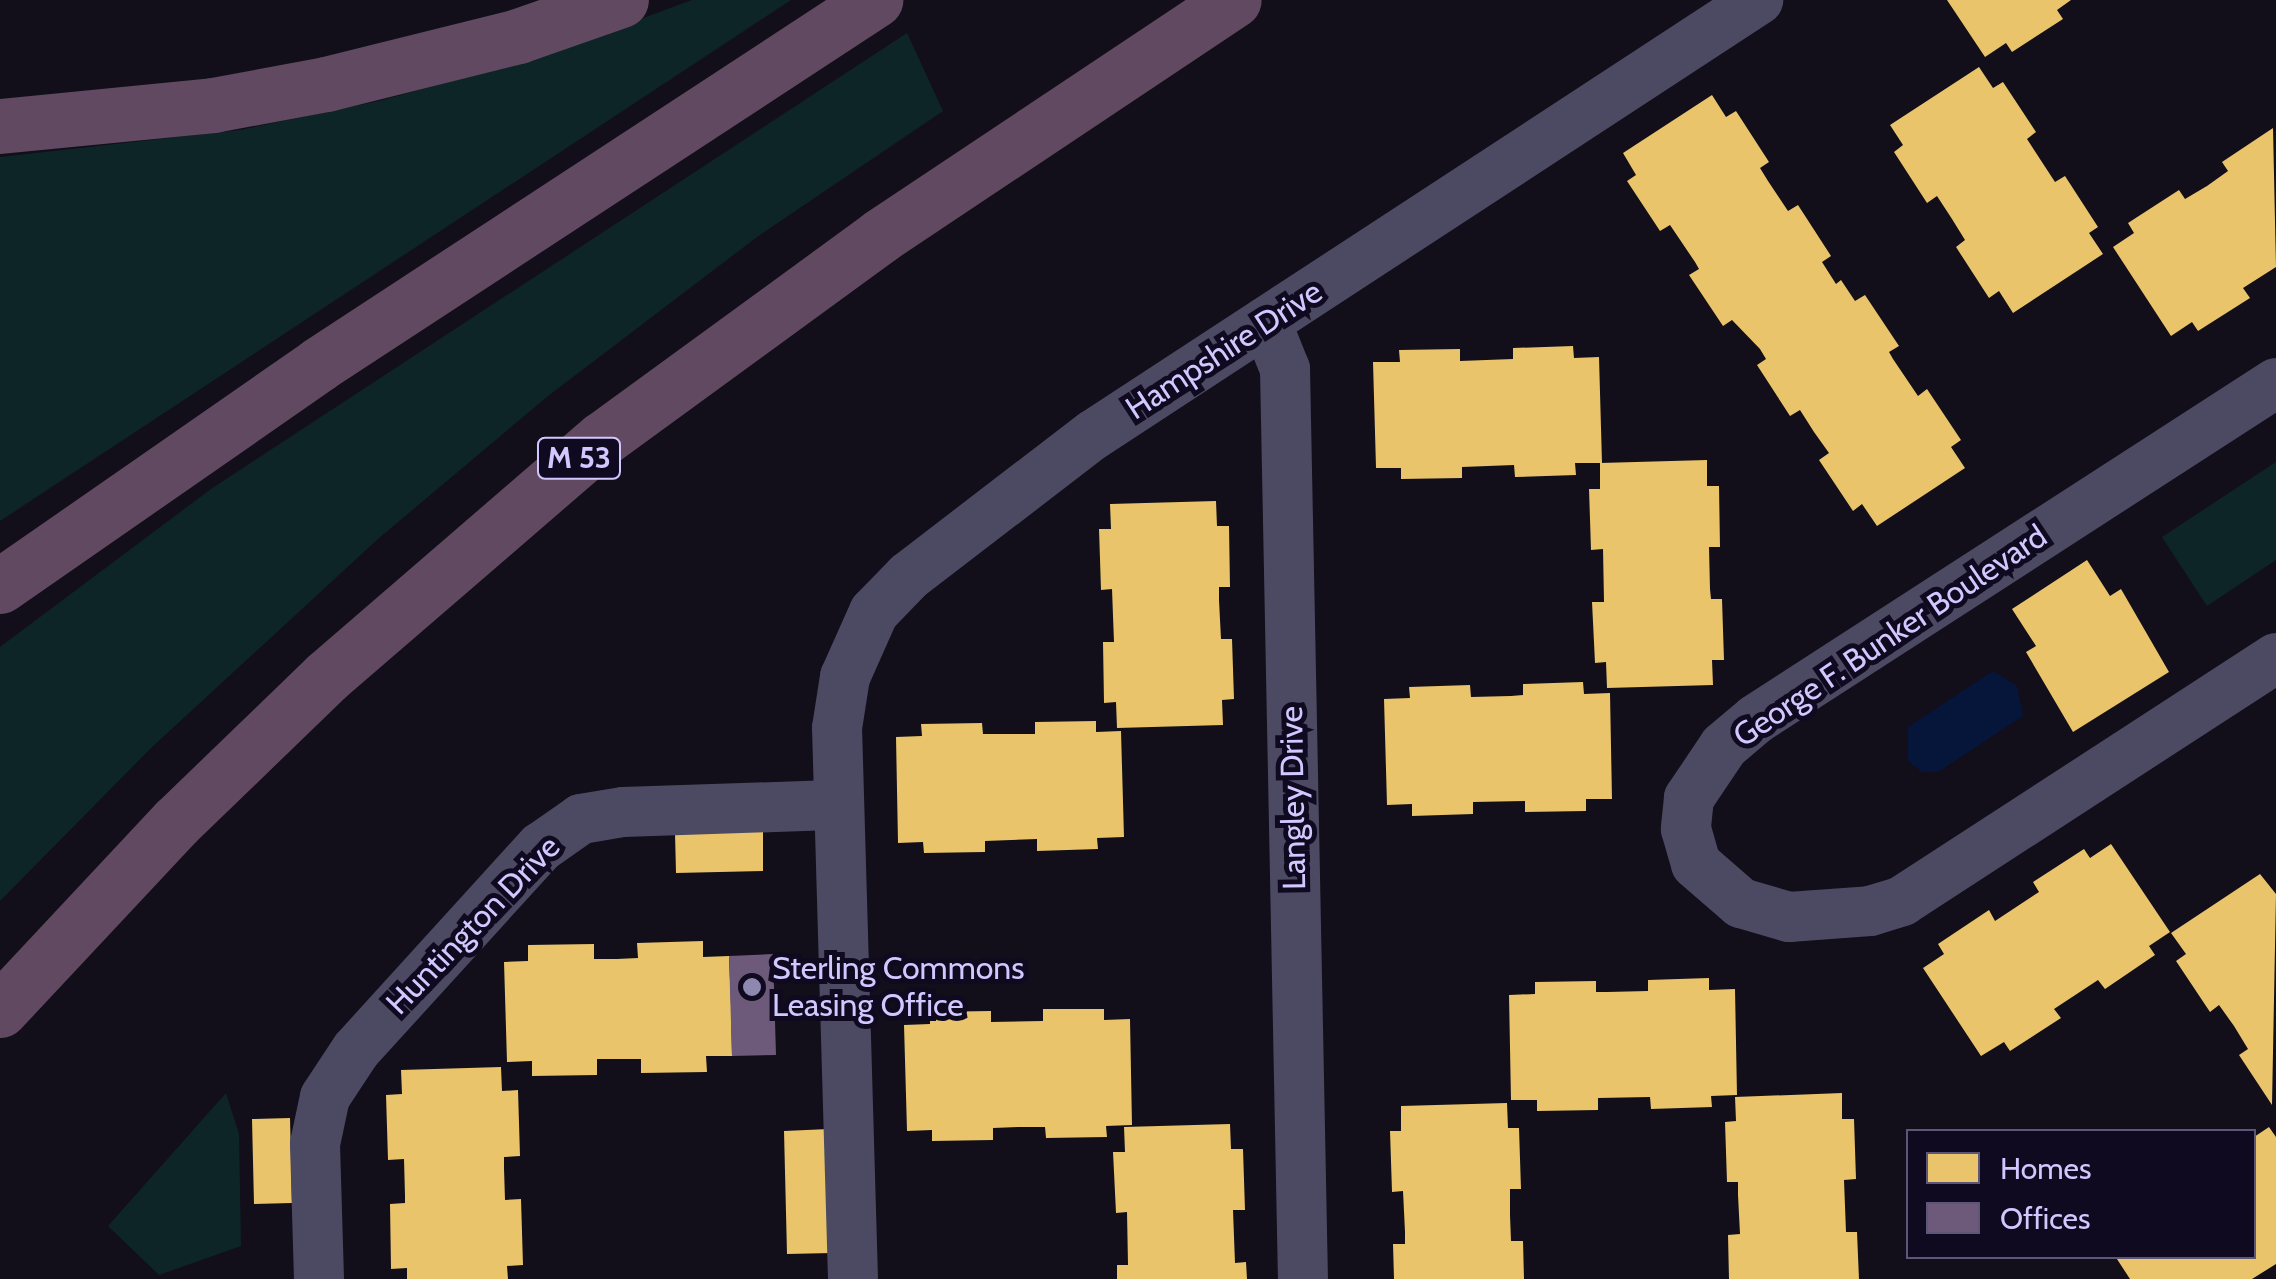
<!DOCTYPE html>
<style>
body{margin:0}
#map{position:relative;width:2276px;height:1279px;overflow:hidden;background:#120f1a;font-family:Cabin,sans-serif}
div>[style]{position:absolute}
.green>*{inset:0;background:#0e2527}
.water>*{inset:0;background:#06163a}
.homes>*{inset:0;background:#e9c46a}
.offices>*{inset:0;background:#6d597a}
.street>*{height:50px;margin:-25px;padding:0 25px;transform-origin:25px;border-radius:25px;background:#4c4a63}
.highway>*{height:55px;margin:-27.5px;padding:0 27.5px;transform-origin:27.5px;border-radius:27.5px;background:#614962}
.dots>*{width:28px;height:28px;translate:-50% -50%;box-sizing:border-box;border:5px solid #0f0a1f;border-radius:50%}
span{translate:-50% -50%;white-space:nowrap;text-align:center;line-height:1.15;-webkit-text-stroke:10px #0f0a1f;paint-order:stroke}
.shield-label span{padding:2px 8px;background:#0f0a1f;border:2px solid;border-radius:8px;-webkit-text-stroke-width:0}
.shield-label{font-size:30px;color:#d1c8ff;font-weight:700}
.street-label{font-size:32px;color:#d1c8ff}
.poi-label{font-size:32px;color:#d1c8ff}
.left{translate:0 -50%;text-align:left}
.legend{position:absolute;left:1906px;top:1129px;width:350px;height:130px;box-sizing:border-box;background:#0f0a1f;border:2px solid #5d5679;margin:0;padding:12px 18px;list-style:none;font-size:30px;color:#d1c8ff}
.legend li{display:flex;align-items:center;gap:20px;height:50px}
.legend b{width:50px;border:2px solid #5d5679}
</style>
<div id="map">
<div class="green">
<div style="clip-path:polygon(692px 0,791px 0,0 521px,0 157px,240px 130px,379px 101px,535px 58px)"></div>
<div style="clip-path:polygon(907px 33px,943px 111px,757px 237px,548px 396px,379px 538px,151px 748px,0 901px,0 647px,211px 489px)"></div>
<div style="clip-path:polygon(2276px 462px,2276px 560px,2207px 606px,2162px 537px)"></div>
<div style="clip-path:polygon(226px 1093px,239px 1134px,241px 1246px,159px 1275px,108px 1226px)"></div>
</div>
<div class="water">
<div style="clip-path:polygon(1993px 671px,2017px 686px,2023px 716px,1938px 772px,1922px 772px,1908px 761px,1908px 727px)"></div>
</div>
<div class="homes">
<div style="clip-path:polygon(1947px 0,2071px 0,2057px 10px,2063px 19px,2012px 52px,2006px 43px,1985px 57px)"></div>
<div style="clip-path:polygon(1979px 67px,1993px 88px,2003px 82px,2036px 132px,2027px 139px,2055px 182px,2065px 176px,2098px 227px,2089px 233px,2103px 254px,2013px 313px,1999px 291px,1989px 298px,1956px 247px,1965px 240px,1952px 219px,1937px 196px,1927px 203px,1894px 152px,1903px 145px,1890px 125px)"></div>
<div style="clip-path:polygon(1712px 95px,1726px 117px,1736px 111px,1769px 162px,1760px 168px,1768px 181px,1788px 211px,1798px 205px,1831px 256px,1822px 262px,1836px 284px,1841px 280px,1855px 301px,1865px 295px,1899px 346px,1889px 352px,1893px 359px,1918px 396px,1927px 389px,1961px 440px,1951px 447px,1965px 468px,1877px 526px,1862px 504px,1853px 511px,1819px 460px,1829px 453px,1814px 432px,1800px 410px,1790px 416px,1757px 365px,1766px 359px,1760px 349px,1732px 320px,1723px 326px,1689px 275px,1699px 269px,1695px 262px,1670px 225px,1660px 231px,1627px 181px,1636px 175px,1623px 153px)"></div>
<div style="clip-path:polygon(2273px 128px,2276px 267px,2243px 288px,2250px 298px,2198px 331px,2192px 322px,2171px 336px,2113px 247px,2134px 233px,2128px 223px,2179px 190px,2185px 199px,2207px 186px,2228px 171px,2222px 162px)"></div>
<div style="clip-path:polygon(1573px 346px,1574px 358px,1599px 357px,1602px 463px,1575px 463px,1576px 475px,1515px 477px,1514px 465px,1462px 467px,1462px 478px,1401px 479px,1401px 468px,1376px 468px,1373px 362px,1400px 362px,1399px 350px,1460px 349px,1460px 361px,1513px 359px,1513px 348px)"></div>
<div style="clip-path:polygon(1707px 460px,1707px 486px,1719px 486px,1720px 547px,1709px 547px,1710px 589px,1711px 599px,1722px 599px,1724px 660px,1712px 660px,1713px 685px,1607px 688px,1606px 662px,1595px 663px,1592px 602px,1604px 602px,1603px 549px,1591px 550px,1589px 489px,1600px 489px,1600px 463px)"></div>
<div style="clip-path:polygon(1216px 501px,1217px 526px,1229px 526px,1230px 587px,1219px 587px,1219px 600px,1221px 639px,1232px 639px,1234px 699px,1222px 700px,1223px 725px,1117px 728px,1116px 702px,1104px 703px,1103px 642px,1114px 642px,1113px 616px,1112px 589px,1101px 590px,1099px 529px,1111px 529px,1110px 504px)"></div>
<div style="clip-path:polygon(2087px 560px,2110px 596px,2121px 589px,2169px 672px,2073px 732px,2026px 652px,2036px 646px,2012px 609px)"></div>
<div style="clip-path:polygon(1583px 682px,1584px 694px,1610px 693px,1612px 799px,1586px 799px,1586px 811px,1525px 812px,1525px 801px,1473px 802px,1473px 814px,1412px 816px,1412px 804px,1387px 805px,1384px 699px,1410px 698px,1409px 687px,1470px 685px,1471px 697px,1511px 696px,1523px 695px,1523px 684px)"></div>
<div style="clip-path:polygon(1096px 721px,1096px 732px,1121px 731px,1124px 837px,1097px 838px,1098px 849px,1037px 851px,1037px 839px,985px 841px,985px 852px,924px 853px,923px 842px,898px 843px,896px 737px,922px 736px,921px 724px,982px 723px,983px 734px,1035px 734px,1035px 722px)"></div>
<div style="clip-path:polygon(763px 831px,763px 871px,676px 873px,675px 833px)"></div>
<div style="clip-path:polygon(2111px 844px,2170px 932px,2149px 946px,2155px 955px,2105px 989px,2098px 980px,2054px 1009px,2061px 1018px,2010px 1051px,2004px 1042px,1981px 1056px,1923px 968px,1944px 954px,1938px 944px,1989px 910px,1995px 921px,2039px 892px,2033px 882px,2084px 849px,2090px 858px)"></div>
<div style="clip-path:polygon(2260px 874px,2276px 894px,2272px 1105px,2239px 1055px,2248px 1049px,2234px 1026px,2219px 1005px,2210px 1012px,2176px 961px,2186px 954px,2171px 933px)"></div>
<div style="clip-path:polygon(703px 941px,703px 957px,729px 956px,731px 1006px,732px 1056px,706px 1056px,707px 1072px,641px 1073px,641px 1059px,597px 1059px,597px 1075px,532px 1076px,532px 1061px,507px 1062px,504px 962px,528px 961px,528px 945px,594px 944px,594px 959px,617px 959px,638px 958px,637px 943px)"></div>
<div style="clip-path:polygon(1709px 978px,1709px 990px,1735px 989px,1737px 1095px,1711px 1096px,1712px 1107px,1651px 1109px,1650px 1097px,1598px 1098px,1598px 1110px,1537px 1111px,1537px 1100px,1511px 1100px,1509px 995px,1535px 994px,1535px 982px,1596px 981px,1596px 992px,1607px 992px,1648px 991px,1648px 980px)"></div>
<div style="clip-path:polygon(1043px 1009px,1104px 1009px,1104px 1020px,1130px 1019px,1132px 1125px,1106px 1126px,1107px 1137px,1046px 1138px,1045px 1127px,1019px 1127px,993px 1128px,993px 1140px,932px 1141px,932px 1130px,907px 1131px,904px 1025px,930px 1024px,930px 1012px,991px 1011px,991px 1022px,1043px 1021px)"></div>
<div style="clip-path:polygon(501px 1067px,502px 1091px,518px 1090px,520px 1156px,504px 1157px,504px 1168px,505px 1200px,521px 1199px,523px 1265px,507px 1266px,508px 1279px,407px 1279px,407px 1268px,391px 1269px,390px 1204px,405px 1203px,405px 1196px,404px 1159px,388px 1160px,386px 1095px,402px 1094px,401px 1070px)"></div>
<div style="clip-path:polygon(1842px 1093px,1842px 1119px,1854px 1119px,1856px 1179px,1844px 1180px,1846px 1232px,1857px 1232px,1859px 1279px,1729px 1279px,1728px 1235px,1740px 1234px,1738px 1195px,1738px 1182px,1727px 1182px,1725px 1122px,1736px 1121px,1735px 1097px)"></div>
<div style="clip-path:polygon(1507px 1103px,1508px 1128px,1519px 1128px,1521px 1189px,1510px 1189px,1510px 1215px,1511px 1241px,1523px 1241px,1524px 1279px,1394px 1279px,1393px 1244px,1405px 1244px,1405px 1232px,1403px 1191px,1392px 1192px,1390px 1131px,1401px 1131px,1401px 1106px)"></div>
<div style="clip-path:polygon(290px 1118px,292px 1203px,254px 1204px,252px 1119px)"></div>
<div style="clip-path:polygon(1230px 1124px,1231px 1149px,1243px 1149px,1245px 1210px,1233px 1210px,1235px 1263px,1246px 1262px,1247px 1279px,1117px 1279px,1117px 1265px,1128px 1265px,1127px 1212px,1116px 1213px,1113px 1152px,1125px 1152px,1124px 1127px)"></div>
<div style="clip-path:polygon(2269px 1127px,2276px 1137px,2276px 1264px,2252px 1279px,2130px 1279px,2115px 1256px,2254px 1256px,2254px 1137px)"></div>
<div style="clip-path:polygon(829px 1129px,832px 1253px,787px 1254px,784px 1131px)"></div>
</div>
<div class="offices">
<div style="clip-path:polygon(773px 954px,776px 1055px,732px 1056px,729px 956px)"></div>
</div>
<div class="street">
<div style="left:1266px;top:322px;width:51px;rotate:68deg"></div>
<div style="left:1285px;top:369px;width:910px;rotate:88.87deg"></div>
<div style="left:2276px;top:383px;width:619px;rotate:147.13deg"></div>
<div style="left:1756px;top:719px;width:42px;rotate:139.8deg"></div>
<div style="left:1724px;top:746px;width:63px;rotate:123.9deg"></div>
<div style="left:1689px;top:798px;width:31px;rotate:96deg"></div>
<div style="left:1686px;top:829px;width:36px;rotate:74deg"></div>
<div style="left:1696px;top:864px;width:60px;rotate:40.9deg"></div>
<div style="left:1741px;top:903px;width:50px;rotate:16.3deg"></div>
<div style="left:1789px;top:917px;width:81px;rotate:-4.2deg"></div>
<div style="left:1870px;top:911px;width:34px;rotate:-17deg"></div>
<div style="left:1902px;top:901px;width:446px;rotate:-33deg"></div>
<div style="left:319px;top:1279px;width:135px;rotate:-91.7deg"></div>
<div style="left:315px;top:1144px;width:48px;rotate:-78deg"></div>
<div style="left:325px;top:1097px;width:56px;rotate:-56.6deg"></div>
<div style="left:356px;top:1050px;width:275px;rotate:-47.7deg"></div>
<div style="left:541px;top:847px;width:49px;rotate:-35deg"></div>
<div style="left:581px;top:819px;width:43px;rotate:-9.5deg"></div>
<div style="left:623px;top:812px;width:216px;rotate:-1.9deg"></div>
<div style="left:853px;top:1279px;width:551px;rotate:-91.66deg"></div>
<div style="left:837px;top:728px;width:52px;rotate:-81.1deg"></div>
<div style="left:845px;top:677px;width:71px;rotate:-66deg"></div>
<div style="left:874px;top:612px;width:50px;rotate:-45.8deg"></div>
<div style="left:909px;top:576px;width:232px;rotate:-37.5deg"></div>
<div style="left:1093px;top:435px;width:795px;rotate:-33.19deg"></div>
</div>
<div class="highway">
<div style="left:0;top:126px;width:214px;rotate:-5.6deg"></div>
<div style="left:213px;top:105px;width:115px;rotate:-10.5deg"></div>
<div style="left:326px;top:84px;width:198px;rotate:-14deg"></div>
<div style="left:518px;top:36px;width:109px;rotate:-19.3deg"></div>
<div style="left:0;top:586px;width:389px;rotate:-34.8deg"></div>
<div style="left:319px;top:364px;width:665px;rotate:-33.21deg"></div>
<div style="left:0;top:1010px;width:258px;rotate:-46.9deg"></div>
<div style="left:176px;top:822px;width:209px;rotate:-44deg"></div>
<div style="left:326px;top:677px;width:364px;rotate:-40.8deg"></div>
<div style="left:602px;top:439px;width:344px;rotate:-36.1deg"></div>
<div style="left:880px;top:236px;width:425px;rotate:-33.7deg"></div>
</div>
<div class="dots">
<div style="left:752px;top:987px;background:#8e87af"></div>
</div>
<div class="shield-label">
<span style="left:579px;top:458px">M 53</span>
</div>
<div class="street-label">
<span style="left:1224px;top:350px;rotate:-33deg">Hampshire Drive</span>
<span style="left:1890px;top:636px;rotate:-34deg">George F. Bunker Boulevard</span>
<span style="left:1293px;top:798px;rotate:-91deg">Langley Drive</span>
<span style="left:473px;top:925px;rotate:-46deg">Huntington Drive</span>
</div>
<div class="poi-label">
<span class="left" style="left:772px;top:987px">Sterling Commons<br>Leasing Office</span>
</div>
<ul class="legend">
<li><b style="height:28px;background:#e9c46a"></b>Homes</li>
<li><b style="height:28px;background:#6d597a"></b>Offices</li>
</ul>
</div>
